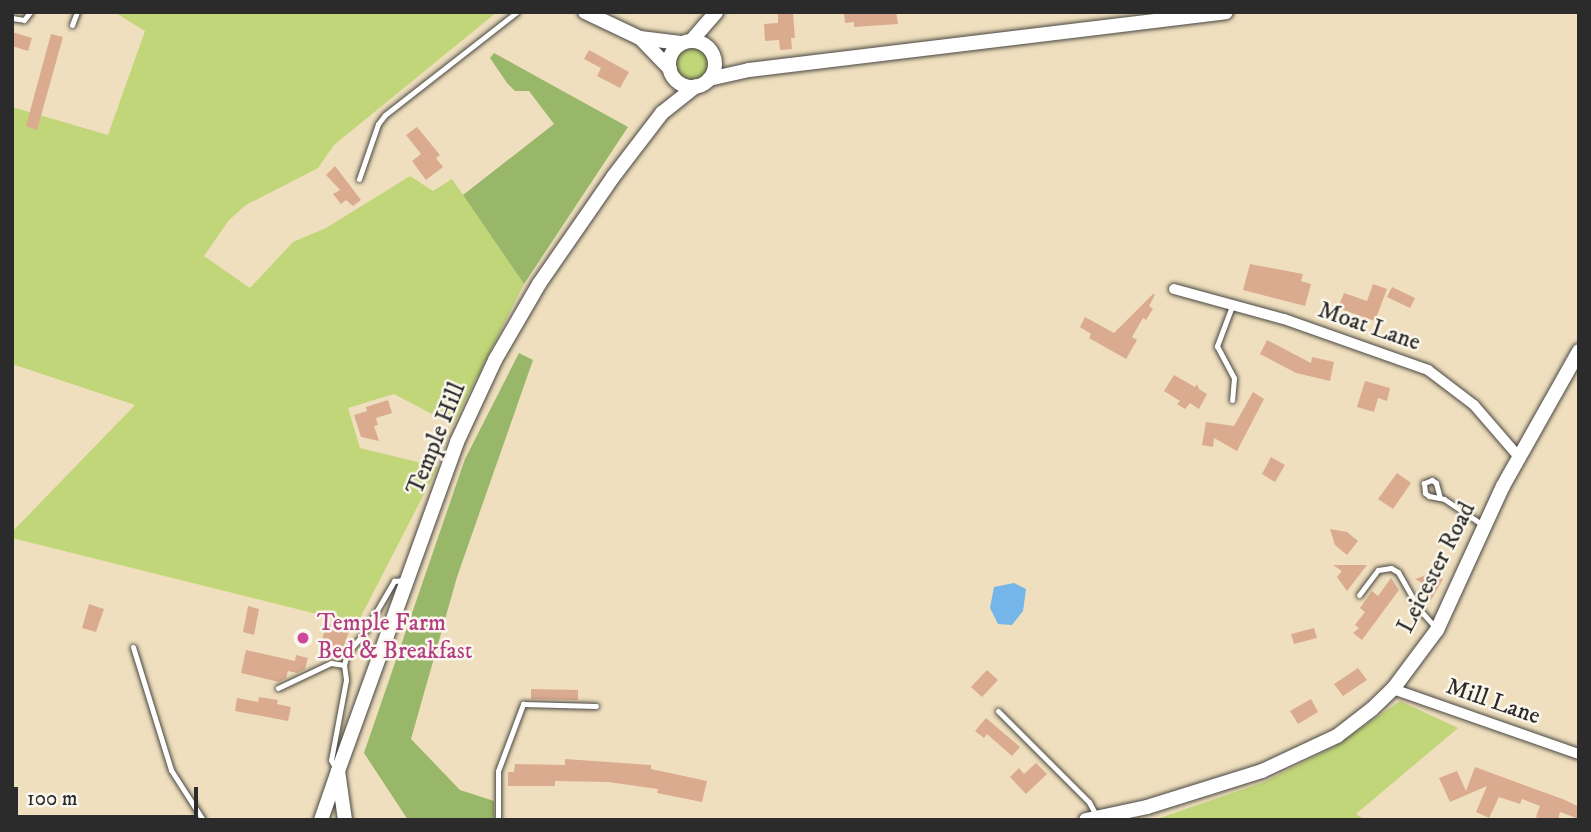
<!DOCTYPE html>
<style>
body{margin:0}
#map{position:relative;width:1591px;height:832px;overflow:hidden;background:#efdfbe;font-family:"IM FELL DW Pica",serif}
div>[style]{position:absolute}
.green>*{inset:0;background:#c1d679}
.round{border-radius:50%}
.forest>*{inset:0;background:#98b769}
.water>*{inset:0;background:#75b6ea}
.building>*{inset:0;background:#dbab8f}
.roads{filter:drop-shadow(0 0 2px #484641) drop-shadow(0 0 2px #484641)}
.lane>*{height:5px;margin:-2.5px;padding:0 2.5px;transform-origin:2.5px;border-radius:2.5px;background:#fff}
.street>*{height:10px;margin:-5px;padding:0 5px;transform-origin:5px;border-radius:5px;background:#fff}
.secondary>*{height:14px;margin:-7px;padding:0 7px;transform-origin:7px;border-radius:7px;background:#fff}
.secondary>.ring{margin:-7px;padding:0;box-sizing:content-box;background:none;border:14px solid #fff;border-radius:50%}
.dots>*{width:19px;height:19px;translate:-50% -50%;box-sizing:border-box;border:4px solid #fbf7ec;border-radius:50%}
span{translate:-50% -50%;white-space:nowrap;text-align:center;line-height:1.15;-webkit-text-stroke:5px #fbf7ec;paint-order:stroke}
.street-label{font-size:24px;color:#2b2b2b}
.hotel-label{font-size:24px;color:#b23c85}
.left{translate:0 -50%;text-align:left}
.frame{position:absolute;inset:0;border:14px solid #2b2b2b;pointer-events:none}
.scale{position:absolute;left:14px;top:787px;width:184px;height:32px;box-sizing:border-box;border:4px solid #2b2b2b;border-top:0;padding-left:9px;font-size:21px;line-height:24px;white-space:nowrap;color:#2b2b2b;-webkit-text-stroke:5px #fbf7ec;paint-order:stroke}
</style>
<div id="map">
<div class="green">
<div style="clip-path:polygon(114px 12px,497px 12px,334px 145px,318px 168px,246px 205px,229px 220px,204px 256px,250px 288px,293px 242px,326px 228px,410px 176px,433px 191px,452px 179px,524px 284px,453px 425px,394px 394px,348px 408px,360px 448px,438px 467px,357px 624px,12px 538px,12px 532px,135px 405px,12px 364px,12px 107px,108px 135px,145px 31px)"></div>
<div class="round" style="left:674px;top:46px;width:36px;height:36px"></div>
<div style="clip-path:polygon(1400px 701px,1458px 728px,1356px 814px,1366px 820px,1157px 819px,1264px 782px,1334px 747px)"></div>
</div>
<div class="forest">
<div style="clip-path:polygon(494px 53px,628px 127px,524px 284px,463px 195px,554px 124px,529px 91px,515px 91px,507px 83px,490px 58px)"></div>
<div style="clip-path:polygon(519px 353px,533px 360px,457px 577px,411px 739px,460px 790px,494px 801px,494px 818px,408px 820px,364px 753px,465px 459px)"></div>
</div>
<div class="water">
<div style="clip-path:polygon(1014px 583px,1026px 589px,1023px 611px,1012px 625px,998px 624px,990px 608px,994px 587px)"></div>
</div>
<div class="building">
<div style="clip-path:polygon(844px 12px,896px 12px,898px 24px,854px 27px,854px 22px,845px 23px)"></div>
<div style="clip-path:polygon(793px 13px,795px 38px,791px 38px,792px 49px,780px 50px,779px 40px,765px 41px,764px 24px,778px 23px,778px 14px)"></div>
<div style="clip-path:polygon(12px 32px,32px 38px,28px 51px,12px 46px)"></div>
<div style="clip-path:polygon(51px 34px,63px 37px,37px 130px,26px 126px)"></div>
<div style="clip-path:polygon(589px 50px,629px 72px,620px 88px,597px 76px,601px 68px,584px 59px)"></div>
<div style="clip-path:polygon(417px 127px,440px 155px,436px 158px,443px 167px,426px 180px,412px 161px,421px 154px,406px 135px)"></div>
<div style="clip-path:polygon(335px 166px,361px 200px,353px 206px,346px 200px,341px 204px,333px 194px,340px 190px,326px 175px)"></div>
<div style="clip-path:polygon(1250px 264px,1303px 274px,1301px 281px,1311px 284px,1305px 306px,1243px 290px)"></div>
<div style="clip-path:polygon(1373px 284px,1387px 289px,1375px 321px,1338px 308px,1344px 293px,1367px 301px)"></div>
<div style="clip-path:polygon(1392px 287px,1415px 298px,1410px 308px,1387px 297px)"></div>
<div style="clip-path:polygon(1153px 294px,1155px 295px,1149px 306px,1153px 309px,1146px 320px,1143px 318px,1132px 337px,1137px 340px,1126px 359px,1089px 338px,1091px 334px,1080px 327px,1085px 317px,1114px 333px)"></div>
<div style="clip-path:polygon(1267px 340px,1311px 363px,1312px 357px,1334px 362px,1330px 381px,1296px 373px,1260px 354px)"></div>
<div style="clip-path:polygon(1174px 375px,1195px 387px,1197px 384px,1199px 389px,1207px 394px,1199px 409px,1190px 403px,1185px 409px,1177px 404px,1180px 401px,1164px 391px)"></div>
<div style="clip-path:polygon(1365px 381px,1390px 388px,1387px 401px,1378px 398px,1374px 412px,1357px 407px)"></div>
<div style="clip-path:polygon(1253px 392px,1264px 399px,1237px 451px,1214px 438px,1213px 447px,1202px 445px,1206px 422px,1234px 426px)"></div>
<div style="clip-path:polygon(388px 400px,392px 413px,376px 418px,378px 425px,374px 426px,379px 441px,361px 437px,354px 415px,367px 411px,366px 407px)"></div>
<div style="clip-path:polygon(1271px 457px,1285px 465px,1275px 482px,1262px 474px)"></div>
<div style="clip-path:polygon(1397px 473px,1411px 483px,1393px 509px,1378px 499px)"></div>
<div style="clip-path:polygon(1330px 529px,1347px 532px,1358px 541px,1347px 555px,1335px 545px)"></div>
<div style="clip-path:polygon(1333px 565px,1367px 565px,1347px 591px,1337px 577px,1342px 571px)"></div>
<div style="clip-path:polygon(1432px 573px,1443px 579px,1431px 600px,1421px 595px,1426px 585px,1415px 579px)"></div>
<div style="clip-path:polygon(1391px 578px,1399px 590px,1362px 640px,1353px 633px,1359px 628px,1355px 625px,1365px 612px,1360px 608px,1372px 591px,1378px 596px)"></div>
<div style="clip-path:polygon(89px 604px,104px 609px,96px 632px,82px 628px)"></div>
<div style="clip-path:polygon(248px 606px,259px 609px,254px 635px,243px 632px)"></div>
<div style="clip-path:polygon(326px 624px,350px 629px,339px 658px,319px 653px)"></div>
<div style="clip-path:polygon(1314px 628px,1317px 638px,1294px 644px,1291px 634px)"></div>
<div style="clip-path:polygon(246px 650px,295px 661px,296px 655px,308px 658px,305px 669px,297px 673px,288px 671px,286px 678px,279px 682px,241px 673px)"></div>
<div style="clip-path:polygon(1358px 668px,1367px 680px,1343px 696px,1334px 684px)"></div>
<div style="clip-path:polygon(987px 670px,998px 680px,982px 697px,971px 687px)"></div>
<div style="clip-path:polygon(531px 689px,578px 690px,578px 700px,531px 699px)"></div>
<div style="clip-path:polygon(259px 697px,278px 700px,277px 704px,291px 707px,288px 721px,235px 711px,237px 698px,258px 702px)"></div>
<div style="clip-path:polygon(1311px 699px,1318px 712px,1298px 724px,1290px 711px)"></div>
<div style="clip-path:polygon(986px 718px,1020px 747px,1012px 756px,987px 734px,984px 738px,975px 731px)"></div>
<div style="clip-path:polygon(565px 759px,651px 765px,651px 769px,707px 781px,702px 802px,657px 793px,658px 789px,608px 782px,555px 781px,555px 786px,508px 786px,508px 772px,514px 772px,515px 764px,565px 765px)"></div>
<div style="clip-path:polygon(1036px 763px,1047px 774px,1026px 794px,1010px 777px,1019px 768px,1024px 774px)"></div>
<div style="clip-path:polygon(1475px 767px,1565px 800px,1579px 807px,1579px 819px,1560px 812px,1558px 820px,1544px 820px,1536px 817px,1540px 806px,1522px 799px,1520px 804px,1499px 797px,1489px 818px,1476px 812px,1487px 786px,1450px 802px,1439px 778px,1457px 771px,1466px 791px)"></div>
</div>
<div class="roads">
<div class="lane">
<div style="left:12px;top:18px;width:12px;rotate:9deg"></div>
<div style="left:24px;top:20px;width:10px;rotate:-53deg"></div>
<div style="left:72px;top:25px;width:14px;rotate:-69deg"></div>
<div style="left:359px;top:179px;width:58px;rotate:-70.9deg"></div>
<div style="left:378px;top:124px;width:11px;rotate:-52deg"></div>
<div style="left:385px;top:115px;width:167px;rotate:-38deg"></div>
<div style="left:1232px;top:306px;width:43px;rotate:110.6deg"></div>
<div style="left:1217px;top:346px;width:36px;rotate:62deg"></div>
<div style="left:1234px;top:378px;width:22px;rotate:95deg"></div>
<div style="left:1440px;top:498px;width:16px;rotate:-105deg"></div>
<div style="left:1436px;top:483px;width:5px;rotate:-143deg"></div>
<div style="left:1432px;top:480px;width:9px;rotate:159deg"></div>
<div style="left:1424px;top:483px;width:10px;rotate:84deg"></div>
<div style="left:1425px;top:493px;width:5px;rotate:37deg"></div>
<div style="left:1429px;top:496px;width:15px;rotate:11deg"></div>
<div style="left:1444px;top:499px;width:47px;rotate:33.7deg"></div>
<div style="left:1359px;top:595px;width:31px;rotate:-53deg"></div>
<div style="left:1378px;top:570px;width:13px;rotate:-9deg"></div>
<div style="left:1391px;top:568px;width:8px;rotate:30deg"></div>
<div style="left:1398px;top:572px;width:43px;rotate:60.4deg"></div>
<div style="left:1419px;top:609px;width:24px;rotate:48deg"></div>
<div style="left:133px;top:647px;width:129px;rotate:72.8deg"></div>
<div style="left:171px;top:770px;width:59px;rotate:57.4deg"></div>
<div style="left:344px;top:665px;width:12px;rotate:-76deg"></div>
<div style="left:347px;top:653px;width:23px;rotate:-49deg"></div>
<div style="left:362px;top:636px;width:64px;rotate:-59.8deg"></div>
<div style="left:394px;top:581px;width:10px;rotate:-6deg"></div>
<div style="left:278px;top:688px;width:59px;rotate:-25.3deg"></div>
<div style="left:331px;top:663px;width:13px;rotate:9deg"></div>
<div style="left:344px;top:665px;width:15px;rotate:82deg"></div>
<div style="left:346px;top:680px;width:81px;rotate:100.6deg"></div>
<div style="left:331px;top:760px;width:10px;rotate:61deg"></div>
<div style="left:998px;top:711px;width:129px;rotate:45deg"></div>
<div style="left:1089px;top:802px;width:15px;rotate:62deg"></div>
<div style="left:498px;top:820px;width:49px;rotate:-90deg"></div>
<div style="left:498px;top:771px;width:72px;rotate:-69.5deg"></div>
<div style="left:523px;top:704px;width:73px;rotate:1.6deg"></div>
</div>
<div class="street">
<div style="left:1174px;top:289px;width:114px;rotate:15.3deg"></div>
<div style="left:1284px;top:319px;width:153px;rotate:19.5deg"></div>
<div style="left:1428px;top:370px;width:58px;rotate:37.3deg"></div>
<div style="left:1474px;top:405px;width:69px;rotate:49.1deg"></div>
<div style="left:1393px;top:689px;width:197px;rotate:19.3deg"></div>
</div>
<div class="secondary">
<div style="left:585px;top:12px;width:61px;rotate:25.3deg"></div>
<div style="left:640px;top:38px;width:41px;rotate:7deg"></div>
<div style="left:640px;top:38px;width:43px;rotate:45.9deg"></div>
<div style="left:692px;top:40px;width:37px;rotate:-49deg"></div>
<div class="ring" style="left:669px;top:41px;width:32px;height:32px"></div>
<div style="left:709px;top:79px;width:41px;rotate:-12.7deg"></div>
<div style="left:749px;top:70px;width:480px;rotate:-6.9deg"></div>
<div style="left:321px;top:820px;width:52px;rotate:-70.9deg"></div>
<div style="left:345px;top:820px;width:49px;rotate:-98.1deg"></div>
<div style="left:338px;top:771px;width:350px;rotate:-70.1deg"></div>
<div style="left:457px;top:442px;width:90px;rotate:-65.1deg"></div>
<div style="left:495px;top:360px;width:88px;rotate:-59.9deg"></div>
<div style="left:539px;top:284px;width:130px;rotate:-55.3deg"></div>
<div style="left:613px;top:177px;width:81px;rotate:-52.6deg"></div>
<div style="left:662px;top:113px;width:43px;rotate:-38.5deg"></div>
<div style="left:1086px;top:820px;width:62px;rotate:-12deg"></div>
<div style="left:1147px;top:807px;width:121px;rotate:-17.4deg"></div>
<div style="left:1262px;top:771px;width:83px;rotate:-25deg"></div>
<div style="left:1337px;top:736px;width:44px;rotate:-37.6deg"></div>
<div style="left:1372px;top:709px;width:29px;rotate:-44deg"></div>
<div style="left:1393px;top:689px;width:74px;rotate:-53.3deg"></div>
<div style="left:1437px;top:630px;width:158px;rotate:-65.4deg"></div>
<div style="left:1503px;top:486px;width:155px;rotate:-60.6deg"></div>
</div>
</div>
<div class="dots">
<div style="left:303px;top:638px;background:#d1479c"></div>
</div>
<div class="street-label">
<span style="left:1369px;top:327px;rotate:19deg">Moat Lane</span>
<span style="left:437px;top:439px;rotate:-68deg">Temple Hill</span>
<span style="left:1437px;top:568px;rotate:-63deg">Leicester Road</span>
<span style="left:1493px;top:702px;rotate:19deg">Mill Lane</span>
</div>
<div class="hotel-label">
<span class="left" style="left:317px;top:638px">Temple Farm<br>Bed &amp; Breakfast</span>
</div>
<div class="frame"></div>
<div class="scale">100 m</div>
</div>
